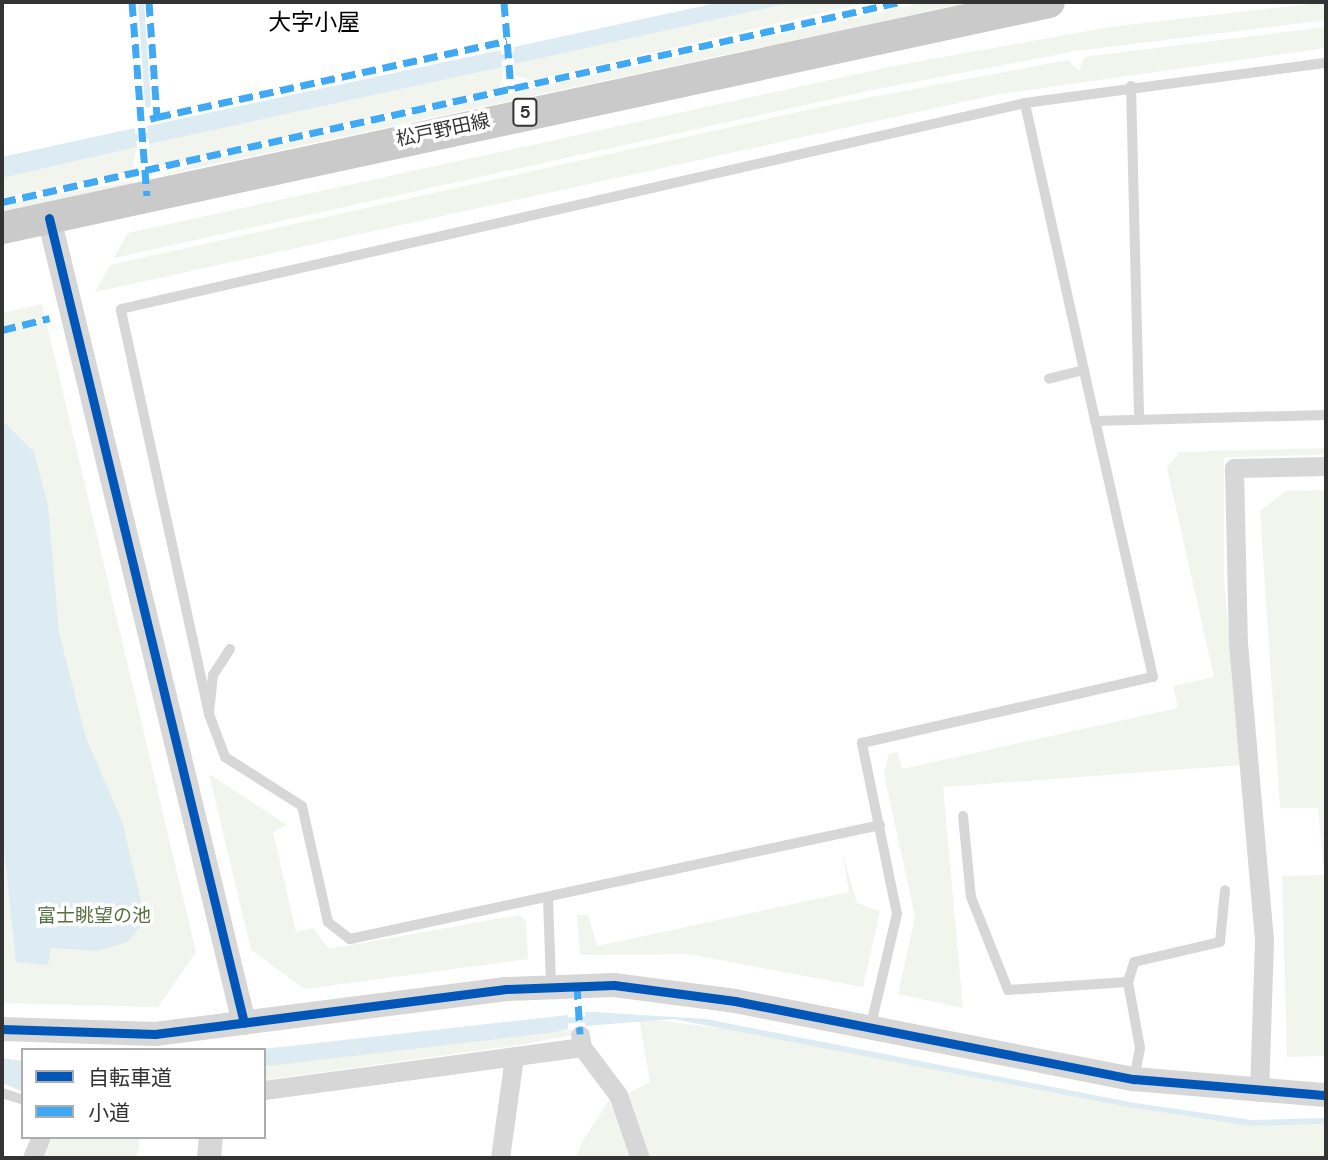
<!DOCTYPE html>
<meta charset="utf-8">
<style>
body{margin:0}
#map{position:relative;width:1328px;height:1160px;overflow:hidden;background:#fff;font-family:"DM Sans","Noto Sans JP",sans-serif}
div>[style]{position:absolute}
.green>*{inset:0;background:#f1f5ed}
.water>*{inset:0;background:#ddebf3}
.stream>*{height:6px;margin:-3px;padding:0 3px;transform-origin:3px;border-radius:3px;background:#ddebf3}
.service>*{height:10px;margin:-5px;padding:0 5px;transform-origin:5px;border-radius:5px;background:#d7d7d7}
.minor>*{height:19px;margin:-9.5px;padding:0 9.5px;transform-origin:9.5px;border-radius:9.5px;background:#d7d7d7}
.tertiary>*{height:24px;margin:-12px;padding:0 12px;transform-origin:12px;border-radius:12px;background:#d7d7d7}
.primary>*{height:32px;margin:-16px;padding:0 16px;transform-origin:16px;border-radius:16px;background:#cacaca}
.quiet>*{height:7px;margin-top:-3.5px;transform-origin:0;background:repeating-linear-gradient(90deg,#3fa9f5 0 14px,transparent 0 21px)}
.cycleway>*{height:9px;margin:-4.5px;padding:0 4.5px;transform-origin:4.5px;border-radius:4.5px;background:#0057b8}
span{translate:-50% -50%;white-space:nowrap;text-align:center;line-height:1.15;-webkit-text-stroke:7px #fff;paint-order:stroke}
.shield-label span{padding:2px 5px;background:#fff;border:2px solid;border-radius:5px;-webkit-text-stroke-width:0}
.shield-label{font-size:18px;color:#333;font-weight:700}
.street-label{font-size:19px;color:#333}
.park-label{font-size:19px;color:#56703f}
.quarter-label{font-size:23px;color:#000}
.frame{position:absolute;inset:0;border:4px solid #333;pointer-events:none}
.legend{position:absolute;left:21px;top:1048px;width:245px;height:91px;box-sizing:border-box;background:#fff;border:2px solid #adadad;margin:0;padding:9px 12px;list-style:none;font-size:21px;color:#333}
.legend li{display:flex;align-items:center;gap:14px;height:35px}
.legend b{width:35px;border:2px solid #adadad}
</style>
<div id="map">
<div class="green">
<div style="clip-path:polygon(795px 2px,869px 2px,530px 81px,514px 74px,513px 64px)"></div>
<div style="clip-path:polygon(926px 2px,972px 2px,159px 176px,204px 161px)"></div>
<div style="clip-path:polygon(1326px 2px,1326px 20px,1076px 51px,872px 90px,114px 258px,128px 233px,894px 66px,1110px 27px)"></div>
<div style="clip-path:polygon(1326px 27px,1326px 48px,1000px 94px,95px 292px,110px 265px,830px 105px,1068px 60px,1079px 71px,1084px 57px)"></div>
<div style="clip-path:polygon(505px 66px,499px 89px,161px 166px,150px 162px,149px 144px)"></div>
<div style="clip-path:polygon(137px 147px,132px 171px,2px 198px,2px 178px)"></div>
<div style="clip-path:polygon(133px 181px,133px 184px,2px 212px,2px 205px)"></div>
<div style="clip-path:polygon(42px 304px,196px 952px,158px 1007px,2px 1003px,2px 313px)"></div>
<div style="clip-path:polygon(1326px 448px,1326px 455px,1224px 457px,1224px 582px,1242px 765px,943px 787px,963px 1008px,898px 994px,915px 917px,884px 774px,889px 754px,898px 752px,902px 769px,1178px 708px,1173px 686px,1214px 677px,1167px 468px,1179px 452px)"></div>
<div style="clip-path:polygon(1326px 490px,1326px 866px,1323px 866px,1318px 808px,1280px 808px,1260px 511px,1286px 491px)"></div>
<div style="clip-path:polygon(209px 774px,287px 825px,273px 832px,296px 932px,313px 928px,329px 949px,519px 915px,526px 921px,528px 959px,305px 989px,251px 950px)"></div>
<div style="clip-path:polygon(842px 852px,857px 903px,880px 911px,863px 987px,688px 954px,580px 955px,577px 915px,588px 915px,597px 946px,849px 892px)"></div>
<div style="clip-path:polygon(1326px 875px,1326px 1056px,1287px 1057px,1282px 876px)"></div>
<div style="clip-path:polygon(639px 1018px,751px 1032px,1128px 1107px,1251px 1126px,1326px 1124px,1326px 1158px,647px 1158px,625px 1095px,650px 1082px)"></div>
<div style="clip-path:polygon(571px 1029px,573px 1035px,519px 1045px,264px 1080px,264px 1066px)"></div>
<div style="clip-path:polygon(609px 1100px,632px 1158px,576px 1158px,582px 1142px)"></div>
<div style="clip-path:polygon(53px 1137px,140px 1137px,137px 1158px,43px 1158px)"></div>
</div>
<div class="water">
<div style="clip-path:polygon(721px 2px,795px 2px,514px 64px,514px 47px)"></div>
<div style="clip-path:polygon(501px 50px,502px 67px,149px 144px,147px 126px)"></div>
<div style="clip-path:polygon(135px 128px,137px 147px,2px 178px,2px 157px)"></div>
<div style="clip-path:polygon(2px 420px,34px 452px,48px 506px,59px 633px,86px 738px,122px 821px,142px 905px,141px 926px,127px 942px,97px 951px,51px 948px,48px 965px,16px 962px,2px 829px)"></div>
<div style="clip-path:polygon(594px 1012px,706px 1019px,1129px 1102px,1251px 1120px,1326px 1118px,1326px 1124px,1251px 1126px,1128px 1107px,673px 1019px,585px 1026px,585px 1012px)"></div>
<div style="clip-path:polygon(568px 1015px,568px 1029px,549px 1033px,276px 1065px,264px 1066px,264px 1050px,253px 1050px)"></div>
<div style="clip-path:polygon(2px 1058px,23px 1061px,23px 1092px,2px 1083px)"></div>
</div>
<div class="stream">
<div style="left:141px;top:2px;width:103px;rotate:86.1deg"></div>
<div style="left:496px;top:59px;width:25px;rotate:-12deg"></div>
<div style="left:130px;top:139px;width:25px;rotate:-12deg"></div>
<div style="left:561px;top:1021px;width:31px;rotate:-4deg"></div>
</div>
<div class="service">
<div style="left:1131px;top:86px;width:334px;rotate:88.6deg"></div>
<div style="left:1084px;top:370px;width:273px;rotate:-102.5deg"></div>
<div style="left:1025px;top:103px;width:304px;rotate:-7.6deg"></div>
<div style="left:1095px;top:421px;width:231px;rotate:-1.5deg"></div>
<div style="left:230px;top:649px;width:31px;rotate:123deg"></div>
<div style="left:213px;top:675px;width:39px;rotate:96deg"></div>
<div style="left:209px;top:714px;width:46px;rotate:69.6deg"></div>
<div style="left:225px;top:757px;width:91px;rotate:32.5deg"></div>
<div style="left:302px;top:806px;width:119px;rotate:77.4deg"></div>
<div style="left:328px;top:922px;width:28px;rotate:38deg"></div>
<div style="left:350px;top:939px;width:542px;rotate:-12.14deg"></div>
<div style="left:209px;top:714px;width:414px;rotate:-102.3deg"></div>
<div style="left:121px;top:309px;width:927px;rotate:-12.84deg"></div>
<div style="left:963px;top:816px;width:81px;rotate:84.4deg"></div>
<div style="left:971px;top:897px;width:100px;rotate:68.3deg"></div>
<div style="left:1008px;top:990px;width:120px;rotate:-3.8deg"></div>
<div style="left:1128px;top:982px;width:21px;rotate:-73deg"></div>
<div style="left:1134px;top:962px;width:88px;rotate:-13.1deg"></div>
<div style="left:1220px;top:942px;width:52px;rotate:-84.5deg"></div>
<div style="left:548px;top:898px;width:88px;rotate:88deg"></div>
<div style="left:1128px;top:982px;width:67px;rotate:79.7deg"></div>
<div style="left:1140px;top:1048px;width:31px;rotate:101deg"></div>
<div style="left:870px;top:1029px;width:118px;rotate:-76.8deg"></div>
<div style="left:897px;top:914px;width:175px;rotate:-101.6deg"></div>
<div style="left:862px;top:743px;width:298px;rotate:-12.8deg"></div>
<div style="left:1153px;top:677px;width:315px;rotate:-102.7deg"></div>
<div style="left:1084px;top:370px;width:36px;rotate:166deg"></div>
<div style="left:2px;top:1093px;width:22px;rotate:18deg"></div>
</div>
<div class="minor">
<div style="left:580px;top:1035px;width:12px;rotate:81deg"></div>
<div style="left:582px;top:1047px;width:60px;rotate:53.1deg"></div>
<div style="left:618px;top:1095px;width:67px;rotate:70.8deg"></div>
<div style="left:264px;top:1090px;width:321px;rotate:-7.7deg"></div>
<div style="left:1259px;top:1092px;width:152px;rotate:-88.1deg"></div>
<div style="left:1264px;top:940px;width:296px;rotate:-95deg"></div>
<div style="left:1238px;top:645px;width:177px;rotate:-91.3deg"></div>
<div style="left:1234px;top:468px;width:92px;rotate:-1.2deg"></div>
<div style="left:32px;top:1158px;width:23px;rotate:-67deg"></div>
<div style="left:500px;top:1158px;width:102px;rotate:-82.1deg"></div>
</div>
<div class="tertiary">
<div style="left:49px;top:218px;width:828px;rotate:76.38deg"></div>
<div style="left:2px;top:1029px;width:153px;rotate:1.9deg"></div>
<div style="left:155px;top:1034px;width:354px;rotate:-7.3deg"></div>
<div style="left:506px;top:989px;width:108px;rotate:-2.1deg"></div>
<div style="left:614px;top:985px;width:122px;rotate:7.5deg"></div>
<div style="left:735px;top:1001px;width:407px;rotate:11.1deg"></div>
<div style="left:1134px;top:1079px;width:193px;rotate:4.8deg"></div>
<div style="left:209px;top:1158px;width:21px;rotate:-85deg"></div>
</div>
<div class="primary">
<div style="left:2px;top:228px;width:1071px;rotate:-12.18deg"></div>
</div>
<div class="quiet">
<div style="left:132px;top:2px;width:194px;rotate:85.6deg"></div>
<div style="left:149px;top:2px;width:115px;rotate:86deg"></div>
<div style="left:157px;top:117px;width:7px;rotate:164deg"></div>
<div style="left:504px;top:2px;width:87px;rotate:85.4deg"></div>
<div style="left:157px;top:117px;width:358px;rotate:-12.3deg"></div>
<div style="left:2px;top:202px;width:920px;rotate:-12.56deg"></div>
<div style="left:2px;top:330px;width:49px;rotate:-14deg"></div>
<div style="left:577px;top:985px;width:49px;rotate:86.5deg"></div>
</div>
<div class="cycleway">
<div style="left:49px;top:218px;width:828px;rotate:76.38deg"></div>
<div style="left:2px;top:1029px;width:153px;rotate:1.9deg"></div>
<div style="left:155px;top:1034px;width:354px;rotate:-7.3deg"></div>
<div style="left:506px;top:989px;width:108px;rotate:-2.1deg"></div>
<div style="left:614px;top:985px;width:122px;rotate:7.5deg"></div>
<div style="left:735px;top:1001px;width:407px;rotate:11.1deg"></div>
<div style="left:1134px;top:1079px;width:193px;rotate:4.8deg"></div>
</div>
<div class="shield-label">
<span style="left:525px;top:112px">5</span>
</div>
<div class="street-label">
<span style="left:443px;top:130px;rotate:-12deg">松戸野田線</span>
</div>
<div class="park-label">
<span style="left:94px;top:916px">富士眺望の池</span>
</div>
<div class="quarter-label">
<span style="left:314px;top:22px">大字小屋</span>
</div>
<div class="frame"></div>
<ul class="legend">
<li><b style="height:9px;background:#0057b8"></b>自転車道</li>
<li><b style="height:9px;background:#3fa9f5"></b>小道</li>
</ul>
</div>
